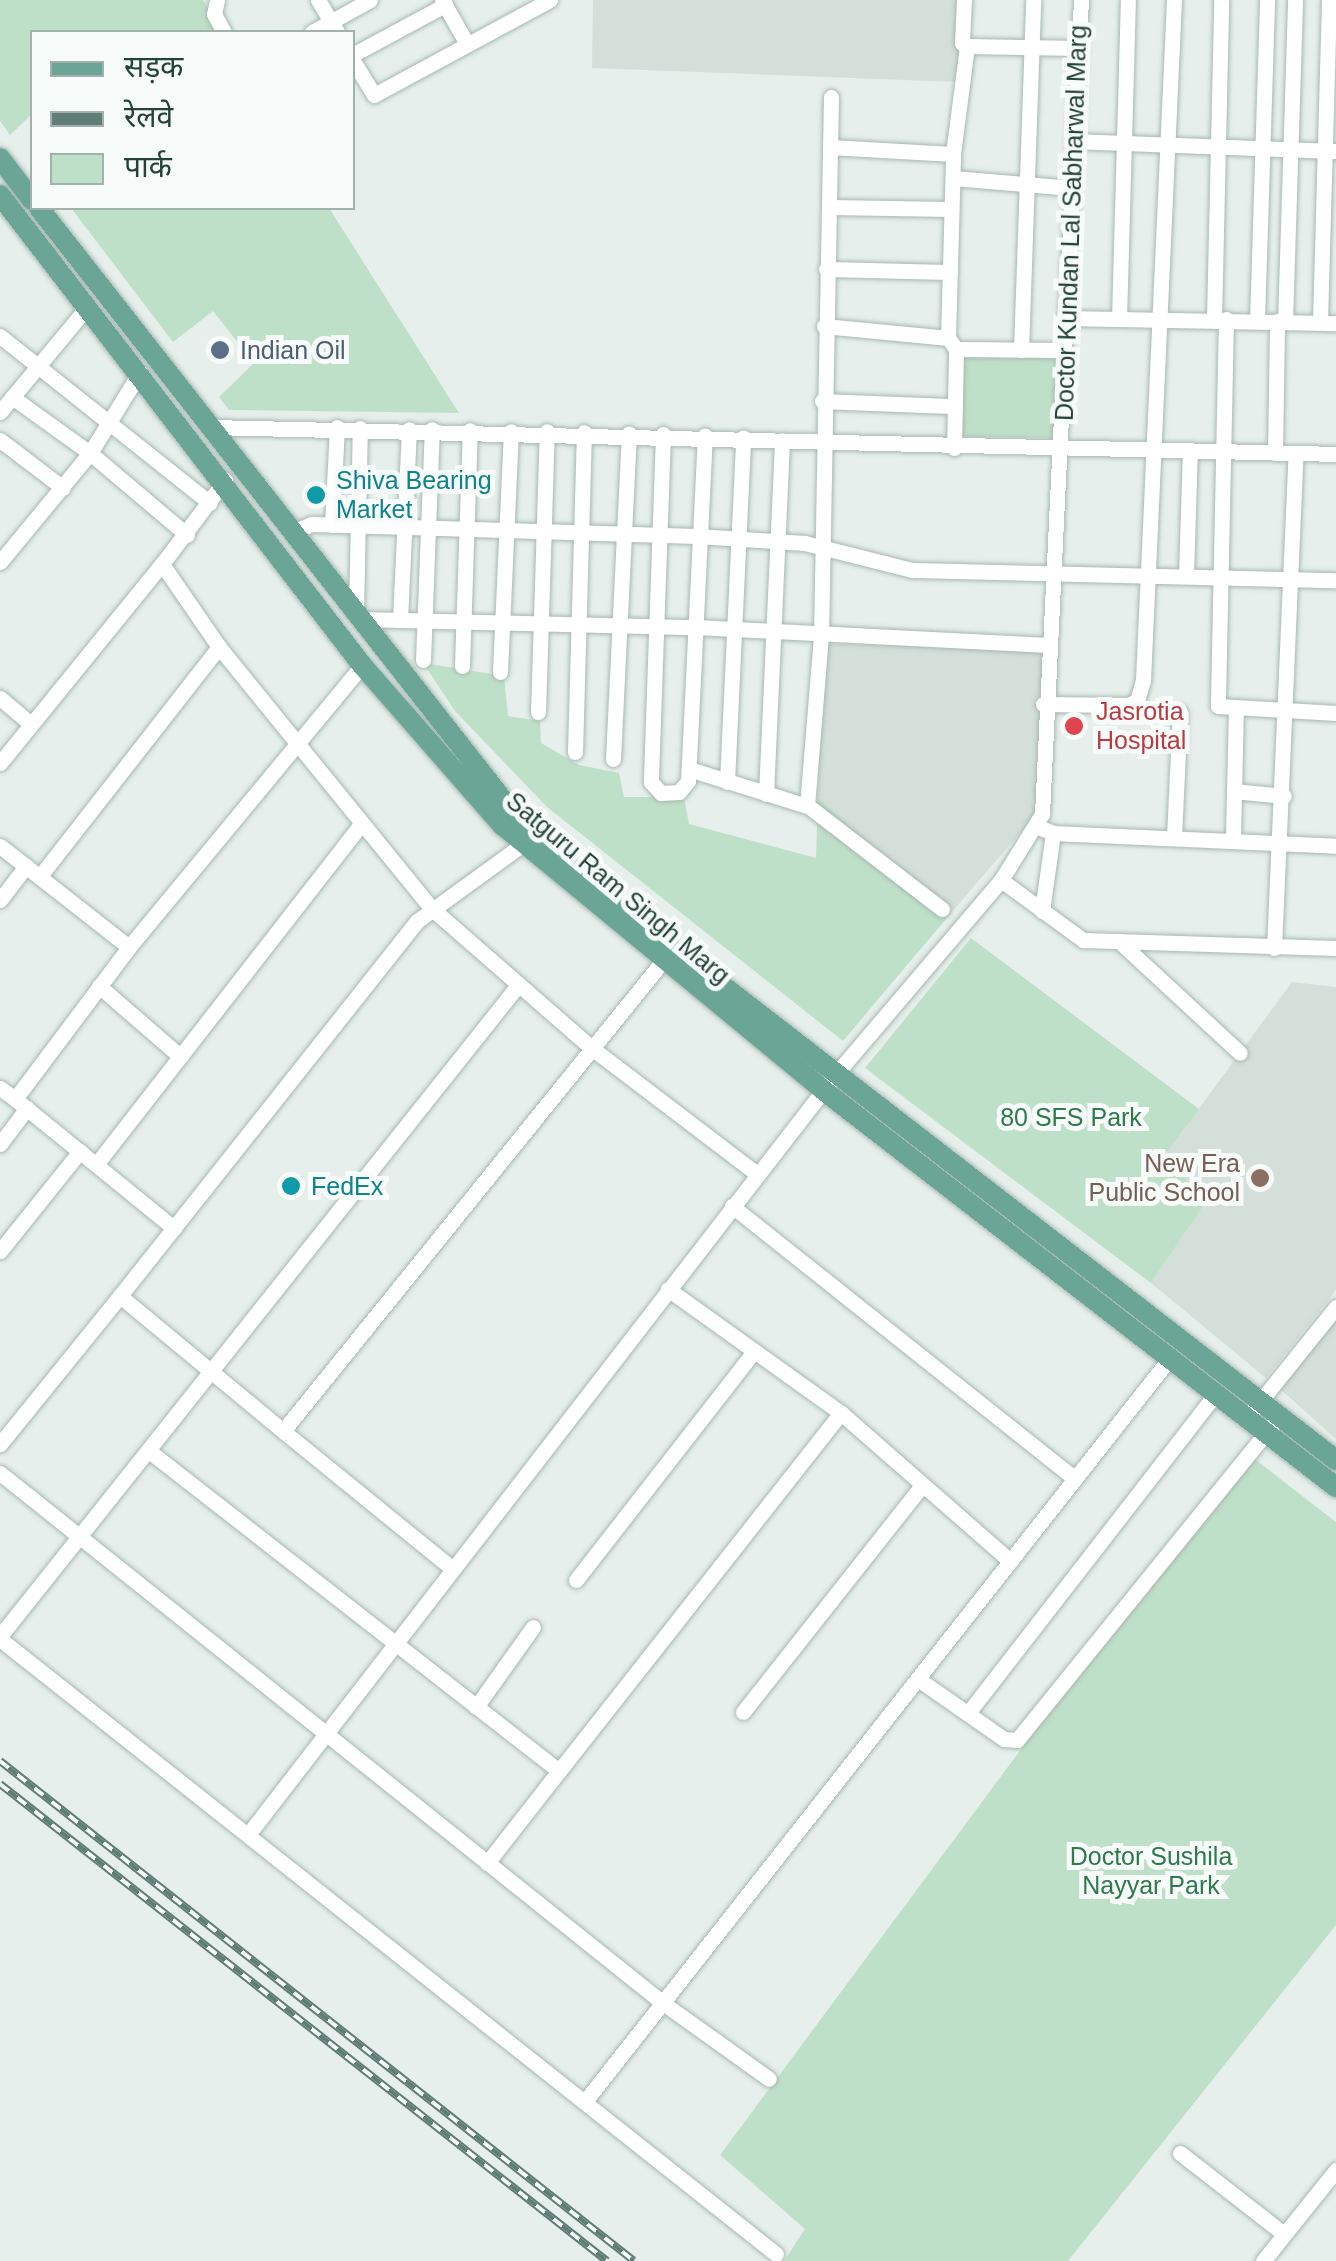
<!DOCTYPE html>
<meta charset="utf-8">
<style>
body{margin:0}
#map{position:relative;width:1336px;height:2261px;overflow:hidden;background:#e6efeb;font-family:Helvetica,"Noto Sans Devanagari",sans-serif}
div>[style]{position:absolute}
.built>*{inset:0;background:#d4dfda}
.green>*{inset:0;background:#bfe0c8}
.roads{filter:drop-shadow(0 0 2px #a8b8b2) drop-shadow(0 0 2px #a8b8b2)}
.minor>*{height:15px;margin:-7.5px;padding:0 7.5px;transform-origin:7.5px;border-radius:7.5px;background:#fff}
.major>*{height:20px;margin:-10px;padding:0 10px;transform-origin:10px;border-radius:10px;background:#6aa596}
.rail>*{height:8px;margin-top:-4px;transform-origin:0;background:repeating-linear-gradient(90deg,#f7fbf9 0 11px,#5f7d75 0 22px);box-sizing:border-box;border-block:2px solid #5f7d75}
.dots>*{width:28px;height:28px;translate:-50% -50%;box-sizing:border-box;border:5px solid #f7fbf9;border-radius:50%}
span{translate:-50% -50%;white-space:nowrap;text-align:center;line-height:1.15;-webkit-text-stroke:10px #f7fbf9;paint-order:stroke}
.street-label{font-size:25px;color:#24423a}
.service-label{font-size:25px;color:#4e5e75}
.left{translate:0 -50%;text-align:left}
.culture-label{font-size:25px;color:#0d838f}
.health-label{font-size:25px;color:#be3a42}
.park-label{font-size:25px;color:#2d7a4b}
.education-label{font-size:25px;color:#785e54}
.right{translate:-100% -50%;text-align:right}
.legend{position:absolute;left:30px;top:30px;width:325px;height:180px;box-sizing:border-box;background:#f7fbf9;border:2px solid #a3b1ad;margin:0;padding:12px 18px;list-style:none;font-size:30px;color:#24423a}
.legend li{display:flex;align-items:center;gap:20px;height:50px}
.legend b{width:50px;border:2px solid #a3b1ad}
</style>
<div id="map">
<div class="built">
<div style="clip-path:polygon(593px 0,960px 0,957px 82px,592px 68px)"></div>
<div style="clip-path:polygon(823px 644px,1051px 648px,1044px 805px,951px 913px,818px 798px)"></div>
<div style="clip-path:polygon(1292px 982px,1336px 987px,1336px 1290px,1266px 1378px,1151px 1283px,1208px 1197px,1161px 1160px)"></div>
<div style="clip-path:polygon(1336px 1316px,1336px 1439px,1279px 1388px)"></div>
</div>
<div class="green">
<div style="clip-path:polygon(0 0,203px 0,222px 32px,32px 32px,32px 114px,10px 135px,0 121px)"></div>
<div style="clip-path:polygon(71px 208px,329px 208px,459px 413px,229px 410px,219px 397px,254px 363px,213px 311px,173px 342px)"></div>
<div style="clip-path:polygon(948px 347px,1059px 349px,1057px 438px,947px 436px)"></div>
<div style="clip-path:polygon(423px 663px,504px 676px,508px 716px,540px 721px,541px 743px,579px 765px,619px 773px,624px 797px,684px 797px,689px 824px,816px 858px,818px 798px,951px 913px,843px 1041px,547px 807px,455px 711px)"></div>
<div style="clip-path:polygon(971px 938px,1199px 1109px,1161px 1160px,1209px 1197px,1151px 1283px,865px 1068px)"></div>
<div style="clip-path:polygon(1243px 1450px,1336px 1522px,1336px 1925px,1068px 2261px,784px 2261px,805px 2229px,720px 2155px)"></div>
</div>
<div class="roads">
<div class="minor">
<div style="left:217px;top:0;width:14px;rotate:102deg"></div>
<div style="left:214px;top:14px;width:21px;rotate:61deg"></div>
<div style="left:318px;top:0;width:37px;rotate:59deg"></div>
<div style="left:442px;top:0;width:48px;rotate:60.3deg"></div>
<div style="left:964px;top:0;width:43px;rotate:92.7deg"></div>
<div style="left:962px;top:43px;width:6px;rotate:31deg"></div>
<div style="left:967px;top:46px;width:111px;rotate:1deg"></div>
<div style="left:312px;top:32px;width:66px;rotate:-28.9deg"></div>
<div style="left:352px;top:55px;width:106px;rotate:-28.3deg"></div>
<div style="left:352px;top:59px;width:42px;rotate:58.6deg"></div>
<div style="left:374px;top:95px;width:200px;rotate:-28.4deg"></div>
<div style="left:1073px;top:141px;width:263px;rotate:2.2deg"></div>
<div style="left:830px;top:147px;width:123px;rotate:3.3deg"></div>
<div style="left:953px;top:178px;width:119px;rotate:4.8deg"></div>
<div style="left:829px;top:207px;width:122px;rotate:0.9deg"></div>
<div style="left:826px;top:269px;width:124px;rotate:1.4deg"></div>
<div style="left:1064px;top:318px;width:272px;rotate:1.1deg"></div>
<div style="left:1119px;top:319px;width:319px;rotate:-88.4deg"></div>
<div style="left:1226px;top:319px;width:387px;rotate:91.2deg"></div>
<div style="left:1218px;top:706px;width:118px;rotate:3.4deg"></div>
<div style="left:1214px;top:320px;width:320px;rotate:-88.7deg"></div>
<div style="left:1257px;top:321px;width:321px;rotate:-88.2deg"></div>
<div style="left:1285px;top:322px;width:322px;rotate:-88.2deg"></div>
<div style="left:1320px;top:322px;width:322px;rotate:-88.4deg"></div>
<div style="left:824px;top:326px;width:125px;rotate:5.5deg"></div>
<div style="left:0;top:336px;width:268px;rotate:38.5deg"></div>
<div style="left:956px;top:349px;width:106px;rotate:0.5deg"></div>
<div style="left:1021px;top:350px;width:350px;rotate:-88deg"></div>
<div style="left:12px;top:397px;width:96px;rotate:35.7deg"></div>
<div style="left:90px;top:453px;width:95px;rotate:-58.3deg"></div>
<div style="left:822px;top:401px;width:133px;rotate:2.2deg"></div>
<div style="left:0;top:412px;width:138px;rotate:-50.3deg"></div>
<div style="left:210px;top:427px;width:1126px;rotate:1.37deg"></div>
<div style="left:663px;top:434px;width:348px;rotate:92deg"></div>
<div style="left:651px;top:782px;width:15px;rotate:48deg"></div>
<div style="left:661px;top:793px;width:18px;rotate:-3deg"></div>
<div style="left:679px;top:792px;width:14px;rotate:-51deg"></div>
<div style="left:688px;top:781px;width:346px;rotate:-87.2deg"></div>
<div style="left:0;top:440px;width:79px;rotate:37.3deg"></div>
<div style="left:954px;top:448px;width:99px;rotate:-88.8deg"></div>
<div style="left:956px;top:349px;width:14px;rotate:-126deg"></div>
<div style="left:948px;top:338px;width:184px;rotate:-88.4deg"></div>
<div style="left:953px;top:154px;width:109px;rotate:-82.6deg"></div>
<div style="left:1275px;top:453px;width:132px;rotate:-89.1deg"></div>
<div style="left:332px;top:525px;width:98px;rotate:-87.1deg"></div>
<div style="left:292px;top:532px;width:22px;rotate:-22deg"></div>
<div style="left:312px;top:524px;width:385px;rotate:1.8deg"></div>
<div style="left:697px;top:536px;width:108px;rotate:3.7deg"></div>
<div style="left:805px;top:543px;width:110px;rotate:14.2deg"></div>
<div style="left:912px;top:570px;width:424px;rotate:1.4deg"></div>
<div style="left:0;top:562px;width:141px;rotate:-50.5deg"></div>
<div style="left:90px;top:453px;width:127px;rotate:40.2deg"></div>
<div style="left:162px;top:564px;width:105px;rotate:-53.1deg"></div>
<div style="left:1186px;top:575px;width:125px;rotate:-88.2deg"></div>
<div style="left:356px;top:612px;width:184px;rotate:-88.8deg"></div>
<div style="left:361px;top:619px;width:334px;rotate:1.4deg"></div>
<div style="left:695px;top:627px;width:354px;rotate:2.9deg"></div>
<div style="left:400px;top:620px;width:191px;rotate:-87.3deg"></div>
<div style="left:423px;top:660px;width:231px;rotate:-87.8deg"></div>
<div style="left:462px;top:666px;width:236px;rotate:-88.1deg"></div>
<div style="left:500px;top:672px;width:241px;rotate:-87.4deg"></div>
<div style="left:0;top:698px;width:40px;rotate:40deg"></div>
<div style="left:1043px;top:704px;width:85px;rotate:0.7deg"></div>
<div style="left:1128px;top:705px;width:10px;rotate:-24deg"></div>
<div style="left:1137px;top:701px;width:22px;rotate:-74deg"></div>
<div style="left:1143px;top:680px;width:681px;rotate:-87.39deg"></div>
<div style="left:538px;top:712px;width:281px;rotate:-88.2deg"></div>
<div style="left:575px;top:752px;width:320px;rotate:-88.4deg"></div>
<div style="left:613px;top:759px;width:326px;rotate:-87.2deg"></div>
<div style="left:0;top:763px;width:257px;rotate:-50.9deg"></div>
<div style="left:162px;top:564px;width:101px;rotate:55.5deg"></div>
<div style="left:219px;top:647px;width:335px;rotate:50.9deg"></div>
<div style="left:430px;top:907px;width:216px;rotate:41.1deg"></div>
<div style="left:593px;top:1049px;width:206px;rotate:37.3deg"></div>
<div style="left:689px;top:769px;width:124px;rotate:17.4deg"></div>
<div style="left:807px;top:806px;width:170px;rotate:-85.3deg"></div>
<div style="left:821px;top:637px;width:540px;rotate:-88.94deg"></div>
<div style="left:727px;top:782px;width:345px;rotate:-87.3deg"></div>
<div style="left:1234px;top:791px;width:50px;rotate:5.7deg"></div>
<div style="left:766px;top:794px;width:354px;rotate:-87.4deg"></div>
<div style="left:812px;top:809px;width:164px;rotate:37.6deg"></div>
<div style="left:1036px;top:826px;width:18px;rotate:22deg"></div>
<div style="left:1053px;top:833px;width:283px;rotate:2.6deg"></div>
<div style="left:1174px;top:837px;width:125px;rotate:-87.3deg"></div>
<div style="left:1233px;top:838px;width:128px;rotate:-88.7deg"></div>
<div style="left:523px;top:844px;width:131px;rotate:144deg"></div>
<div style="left:417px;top:921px;width:478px;rotate:128.4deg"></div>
<div style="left:120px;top:1296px;width:212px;rotate:39.6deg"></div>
<div style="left:283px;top:1431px;width:603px;rotate:-51.06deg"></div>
<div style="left:0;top:846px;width:164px;rotate:38.1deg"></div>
<div style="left:40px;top:876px;width:291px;rotate:-52deg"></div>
<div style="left:1001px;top:880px;width:102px;rotate:36.2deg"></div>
<div style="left:1083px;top:940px;width:253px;rotate:1.8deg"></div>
<div style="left:0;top:900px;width:43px;rotate:-52.6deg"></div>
<div style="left:1042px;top:911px;width:79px;rotate:-82deg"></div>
<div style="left:1120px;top:942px;width:163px;rotate:42.8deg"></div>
<div style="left:1274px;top:948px;width:495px;rotate:-87.5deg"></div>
<div style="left:99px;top:986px;width:108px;rotate:40.9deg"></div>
<div style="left:0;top:1088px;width:19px;rotate:36deg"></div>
<div style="left:15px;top:1099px;width:190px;rotate:-53.1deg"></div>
<div style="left:129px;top:947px;width:366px;rotate:-50.4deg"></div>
<div style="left:15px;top:1099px;width:205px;rotate:39.1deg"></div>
<div style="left:0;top:1144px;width:45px;rotate:-53.1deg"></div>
<div style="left:98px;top:1162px;width:428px;rotate:-52.1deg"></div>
<div style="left:732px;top:1206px;width:438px;rotate:38.5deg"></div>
<div style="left:0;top:1251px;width:128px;rotate:-51.3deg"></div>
<div style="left:1254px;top:1409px;width:131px;rotate:-51.2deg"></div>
<div style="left:841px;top:1413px;width:225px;rotate:41.2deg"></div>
<div style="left:283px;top:1431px;width:219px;rotate:39.1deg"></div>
<div style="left:0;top:1444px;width:191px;rotate:-51deg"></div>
<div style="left:149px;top:1451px;width:520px;rotate:37.97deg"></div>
<div style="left:559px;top:1771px;width:456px;rotate:-51.8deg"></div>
<div style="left:841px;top:1413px;width:213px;rotate:-144.4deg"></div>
<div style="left:0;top:1473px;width:849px;rotate:38.64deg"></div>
<div style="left:663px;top:2003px;width:130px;rotate:35.6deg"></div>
<div style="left:576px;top:1580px;width:290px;rotate:-52.1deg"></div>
<div style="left:0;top:1636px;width:833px;rotate:-51.48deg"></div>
<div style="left:0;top:1639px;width:990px;rotate:38.4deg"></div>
<div style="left:918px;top:1679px;width:105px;rotate:34.9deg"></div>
<div style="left:1004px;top:1739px;width:13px;rotate:4deg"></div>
<div style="left:1017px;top:1740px;width:407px;rotate:-51deg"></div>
<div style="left:476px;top:1707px;width:98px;rotate:-54.5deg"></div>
<div style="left:743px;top:1712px;width:289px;rotate:-51.7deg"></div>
<div style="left:968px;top:1713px;width:405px;rotate:-52.2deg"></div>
<div style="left:250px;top:1832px;width:957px;rotate:-52.3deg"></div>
<div style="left:835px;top:1075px;width:256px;rotate:-49.6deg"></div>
<div style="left:1001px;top:880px;width:78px;rotate:-58.2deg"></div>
<div style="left:1042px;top:814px;width:815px;rotate:-87.26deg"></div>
<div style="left:487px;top:1863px;width:117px;rotate:-52deg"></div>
<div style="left:586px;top:2100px;width:944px;rotate:-51.8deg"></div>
<div style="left:1180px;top:2153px;width:132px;rotate:37.9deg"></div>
<div style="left:1263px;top:2261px;width:117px;rotate:-51.3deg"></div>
</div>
<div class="major">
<div style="left:0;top:158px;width:53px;rotate:52.7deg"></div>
<div style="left:0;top:195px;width:593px;rotate:52.4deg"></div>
<div style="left:362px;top:665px;width:213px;rotate:48.8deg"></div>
<div style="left:502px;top:825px;width:416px;rotate:39.5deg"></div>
<div style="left:823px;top:1090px;width:649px;rotate:37.74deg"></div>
<div style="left:39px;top:208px;width:764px;rotate:51.91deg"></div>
<div style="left:510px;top:809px;width:81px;rotate:44.5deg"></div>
<div style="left:568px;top:866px;width:971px;rotate:37.72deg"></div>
</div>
</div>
<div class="rail">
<div style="left:0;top:1761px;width:807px;rotate:38.26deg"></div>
<div style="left:0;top:1784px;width:772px;rotate:38.16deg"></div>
</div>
<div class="dots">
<div style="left:220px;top:350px;background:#5c6f8a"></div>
<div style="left:316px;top:495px;background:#0f9aa8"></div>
<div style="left:1074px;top:726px;background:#e0444e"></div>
<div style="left:1260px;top:1178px;background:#8d6e63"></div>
<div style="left:291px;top:1186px;background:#0f9aa8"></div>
</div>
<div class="street-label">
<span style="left:1071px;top:223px;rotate:-88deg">Doctor Kundan Lal Sabharwal Marg</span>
<span style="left:618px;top:888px;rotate:40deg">Satguru Ram Singh Marg</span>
</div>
<div class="service-label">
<span class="left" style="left:240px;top:350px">Indian Oil</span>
</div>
<div class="culture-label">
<span class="left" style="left:336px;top:495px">Shiva Bearing<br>Market</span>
<span class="left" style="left:311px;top:1186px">FedEx</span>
</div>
<div class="health-label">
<span class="left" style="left:1096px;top:726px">Jasrotia<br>Hospital</span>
</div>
<div class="park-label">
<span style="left:1071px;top:1117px">80 SFS Park</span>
<span style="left:1151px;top:1871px">Doctor Sushila<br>Nayyar Park</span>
</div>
<div class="education-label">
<span class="right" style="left:1240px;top:1178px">New Era<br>Public School</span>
</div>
<ul class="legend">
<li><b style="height:12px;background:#6aa596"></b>सड़क</li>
<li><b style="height:12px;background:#5f7d75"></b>रेलवे</li>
<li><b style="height:28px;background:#bfe0c8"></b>पार्क</li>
</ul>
</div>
